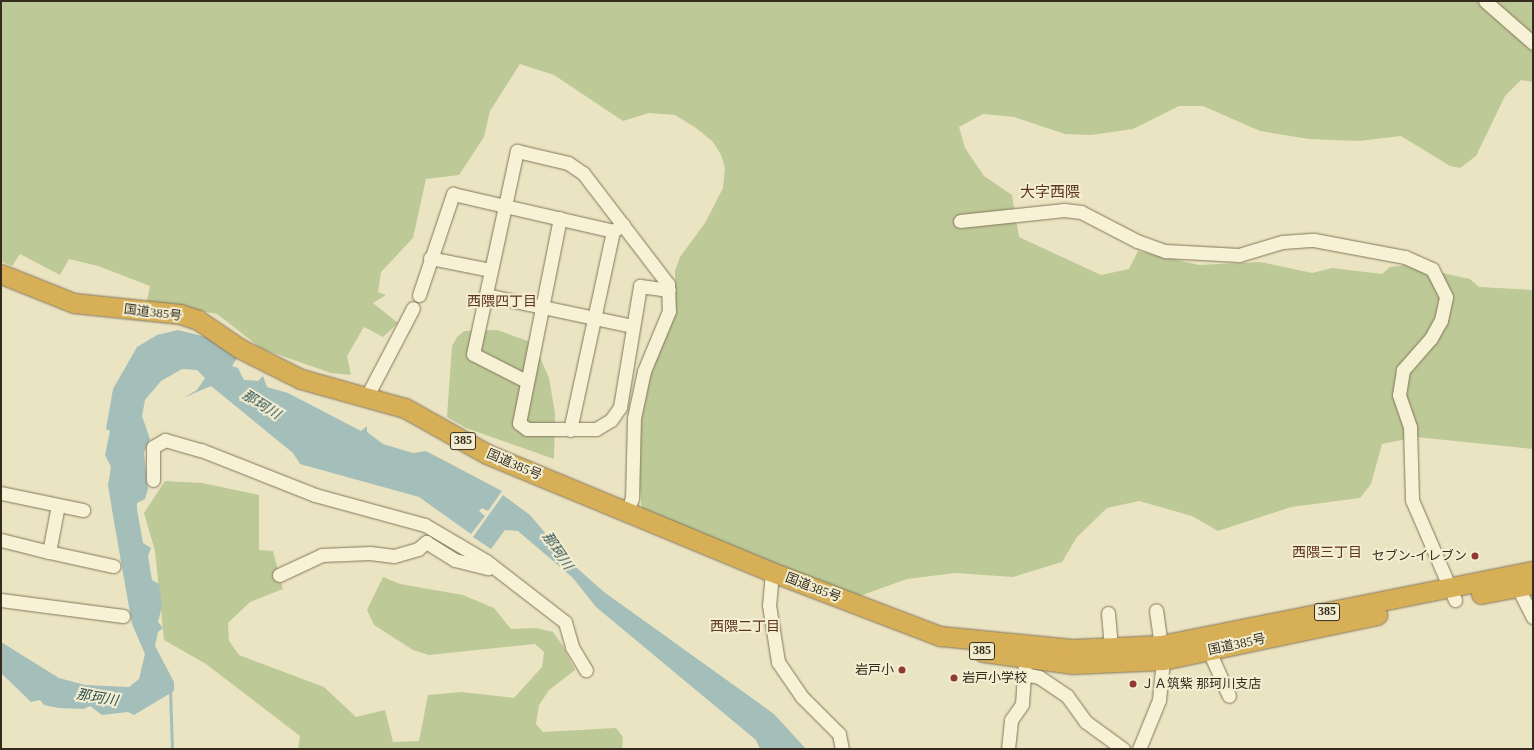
<!DOCTYPE html>
<meta charset="utf-8">
<style>
body{margin:0}
#map{position:relative;width:1534px;height:750px;overflow:hidden;background:#ebe4c2;font-family:"Times New Roman","Noto Sans JP",serif}
div>[style]{position:absolute}
.green>*{inset:0;background:#bdc997}
.water>*{inset:0;background:#a4beba}
.stream>*{height:3px;margin:-1.5px;padding:0 1.5px;transform-origin:1.5px;border-radius:1.5px;background:#a4beba}
.roads{filter:drop-shadow(0 0 1px #84765a) drop-shadow(0 0 1px #84765a)}
.minor>*{height:13px;margin:-6.5px;padding:0 6.5px;transform-origin:6.5px;border-radius:6.5px;background:#f7f1d5}
.highway>*{height:19px;margin:-9.5px;padding:0 9.5px;transform-origin:9.5px;border-radius:9.5px;background:#d7af57}
.dots>*{width:11px;height:11px;translate:-50% -50%;box-sizing:border-box;border:2px solid #f3eed1;border-radius:50%}
span{translate:-50% -50%;white-space:nowrap;text-align:center;line-height:1.15;-webkit-text-stroke:4px #f3eed1;paint-order:stroke}
.shield-label span{padding:1px 3px;background:#f3eed1;border:1px solid;border-radius:3px;-webkit-text-stroke-width:0}
.shield-label{font-size:12px;color:#352c1e;font-weight:700}
.street-label{font-size:13px;color:#352c1e}
.poi-label{font-size:13px;color:#352c1e}
.right{translate:-100% -50%;text-align:right}
.left{translate:0 -50%;text-align:left}
.neighbourhood-label{font-size:14px;color:#5f351f}
.water-label{font-size:14px;color:#2e5154;font-style:italic}
.quarter-label{font-size:15px;color:#5f351f}
.frame{position:absolute;inset:0;border:2px solid #352c1e;pointer-events:none}
</style>
<div id="map">
<div class="green">
<div style="clip-path:polygon(1px 1px,1533px 1px,1533px 82px,1521px 80px,1505px 96px,1476px 156px,1460px 168px,1450px 166px,1401px 136px,1359px 141px,1309px 139px,1260px 131px,1203px 106px,1179px 106px,1133px 129px,1091px 135px,1065px 134px,1014px 117px,983px 114px,959px 127px,965px 148px,984px 176px,1012px 195px,1019px 237px,1101px 275px,1129px 269px,1138px 251px,1199px 265px,1260px 262px,1312px 273px,1332px 268px,1382px 274px,1390px 267px,1405px 265px,1470px 279px,1479px 287px,1533px 290px,1533px 449px,1416px 437px,1382px 444px,1371px 484px,1360px 498px,1291px 507px,1218px 531px,1192px 516px,1139px 501px,1107px 508px,1077px 537px,1062px 562px,1013px 577px,955px 573px,907px 579px,854px 598px,642px 511px,638px 465px,641px 421px,661px 327px,675px 287px,675px 271px,680px 257px,705px 223px,723px 188px,725px 168px,721px 155px,713px 142px,696px 128px,675px 115px,649px 113px,623px 121px,554px 75px,520px 64px,490px 111px,484px 137px,459px 175px,426px 179px,413px 238px,381px 272px,378px 292px,386px 295px,373px 303px,398px 323px,383px 337px,364px 327px,347px 356px,351px 375px,331px 373px,262px 349px,217px 314px,147px 301px,150px 286px,98px 266px,69px 259px,60px 275px,20px 254px,12px 266px,1px 261px)"></div>
<div style="clip-path:polygon(497px 330px,528px 341px,539px 355px,549px 378px,555px 413px,554px 459px,466px 428px,447px 417px,452px 346px,457px 337px,464px 331px)"></div>
<div style="clip-path:polygon(165px 481px,202px 483px,259px 495px,259px 550px,273px 551px,283px 589px,250px 602px,228px 623px,229px 641px,239px 655px,324px 687px,356px 717px,385px 710px,393px 742px,419px 741px,428px 695px,462px 692px,514px 698px,542px 667px,544px 652px,535px 644px,429px 655px,413px 650px,374px 625px,367px 610px,383px 577px,400px 584px,463px 595px,494px 608px,511px 629px,536px 628px,553px 632px,563px 646px,575px 670px,549px 690px,539px 705px,536px 724px,543px 732px,616px 728px,623px 737px,622px 749px,298px 749px,300px 736px,206px 664px,164px 640px,155px 551px,144px 513px)"></div>
</div>
<div class="water">
<div style="clip-path:polygon(178px 330px,210px 338px,233px 354px,237px 358px,232px 366px,238px 368px,244px 380px,258px 381px,263px 376px,267px 387px,288px 393px,361px 431px,367px 426px,367px 432px,383px 444px,413px 453px,426px 451px,502px 491px,488px 511px,482px 508px,479px 511px,485px 516px,471px 534px,419px 497px,300px 464px,293px 453px,211px 386px,183px 398px,197px 390px,205px 378px,197px 370px,182px 369px,161px 381px,145px 400px,142px 416px,150px 439px,144px 453px,148px 489px,145px 499px,137px 503px,137px 509px,143px 543px,151px 548px,148px 556px,152px 580px,159px 584px,162px 606px,158px 622px,163px 628px,158px 632px,155px 646px,174px 682px,174px 691px,134px 715px,128px 712px,102px 715px,90px 706px,84px 709px,58px 708px,44px 705px,40px 700px,31px 702px,1px 673px,1px 642px,59px 678px,85px 685px,129px 687px,139px 679px,145px 654px,132px 624px,113px 516px,108px 485px,111px 467px,105px 455px,110px 431px,106px 429px,113px 389px,137px 347px,157px 335px)"></div>
<div style="clip-path:polygon(503px 495px,530px 515px,569px 561px,604px 592px,774px 714px,806px 749px,760px 749px,756px 740px,596px 607px,573px 578px,518px 531px,505px 530px,491px 549px,473px 537px)"></div>
</div>
<div class="stream">
<div style="left:170px;top:689px;width:60px;rotate:88.1deg"></div>
</div>
<div class="roads">
<div class="minor">
<div style="left:1485px;top:1px;width:64px;rotate:41.2deg"></div>
<div style="left:560px;top:218px;width:209px;rotate:101.3deg"></div>
<div style="left:519px;top:423px;width:10px;rotate:37deg"></div>
<div style="left:527px;top:429px;width:69px"></div>
<div style="left:596px;top:429px;width:17px;rotate:-31deg"></div>
<div style="left:611px;top:420px;width:16px;rotate:-55deg"></div>
<div style="left:620px;top:407px;width:123px;rotate:-80.6deg"></div>
<div style="left:640px;top:286px;width:29px;rotate:8deg"></div>
<div style="left:960px;top:221px;width:105px;rotate:-6deg"></div>
<div style="left:1064px;top:210px;width:17px;rotate:7deg"></div>
<div style="left:1081px;top:212px;width:63px;rotate:27.4deg"></div>
<div style="left:1137px;top:241px;width:30px;rotate:20deg"></div>
<div style="left:1165px;top:251px;width:74px;rotate:3.1deg"></div>
<div style="left:1239px;top:255px;width:45px;rotate:-16.8deg"></div>
<div style="left:1282px;top:242px;width:32px;rotate:-4deg"></div>
<div style="left:1314px;top:240px;width:93px;rotate:10.6deg"></div>
<div style="left:1405px;top:257px;width:30px;rotate:24deg"></div>
<div style="left:1432px;top:269px;width:31px;rotate:63deg"></div>
<div style="left:1446px;top:297px;width:24px;rotate:102deg"></div>
<div style="left:1441px;top:320px;width:21px;rotate:119deg"></div>
<div style="left:1431px;top:338px;width:43px;rotate:131.2deg"></div>
<div style="left:1403px;top:370px;width:25px;rotate:99deg"></div>
<div style="left:1399px;top:395px;width:34px;rotate:71deg"></div>
<div style="left:1410px;top:427px;width:73px;rotate:88.4deg"></div>
<div style="left:1412px;top:500px;width:109px;rotate:66.7deg"></div>
<div style="left:430px;top:258px;width:61px;rotate:11.3deg"></div>
<div style="left:419px;top:295px;width:107px;rotate:-71.4deg"></div>
<div style="left:453px;top:194px;width:164px;rotate:13deg"></div>
<div style="left:613px;top:231px;width:12px;rotate:-31deg"></div>
<div style="left:486px;top:295px;width:149px;rotate:12deg"></div>
<div style="left:526px;top:381px;width:59px;rotate:-153deg"></div>
<div style="left:473px;top:354px;width:208px;rotate:-77.8deg"></div>
<div style="left:517px;top:151px;width:52px;rotate:13.2deg"></div>
<div style="left:568px;top:163px;width:18px;rotate:34deg"></div>
<div style="left:583px;top:173px;width:140px;rotate:52.6deg"></div>
<div style="left:668px;top:284px;width:27px;rotate:88deg"></div>
<div style="left:669px;top:311px;width:65px;rotate:112.6deg"></div>
<div style="left:644px;top:371px;width:48px;rotate:102deg"></div>
<div style="left:634px;top:418px;width:80px;rotate:91.4deg"></div>
<div style="left:632px;top:498px;width:15px;rotate:110deg"></div>
<div style="left:367px;top:396px;width:99px;rotate:-62.4deg"></div>
<div style="left:570px;top:430px;width:204px;rotate:-77.8deg"></div>
<div style="left:153px;top:480px;width:33px;rotate:-90deg"></div>
<div style="left:153px;top:447px;width:14px;rotate:-30deg"></div>
<div style="left:165px;top:440px;width:37px;rotate:16deg"></div>
<div style="left:201px;top:450px;width:123px;rotate:21.5deg"></div>
<div style="left:315px;top:495px;width:114px;rotate:15.3deg"></div>
<div style="left:425px;top:525px;width:71px;rotate:30.5deg"></div>
<div style="left:486px;top:561px;width:100px;rotate:37.7deg"></div>
<div style="left:565px;top:622px;width:26px;rotate:74deg"></div>
<div style="left:572px;top:647px;width:27px;rotate:59deg"></div>
<div style="left:1px;top:493px;width:84px;rotate:11.7deg"></div>
<div style="left:58px;top:505px;width:48px;rotate:100.8deg"></div>
<div style="left:49px;top:552px;width:66px;rotate:12.3deg"></div>
<div style="left:1px;top:540px;width:49px;rotate:14deg"></div>
<div style="left:772px;top:572px;width:33px;rotate:95deg"></div>
<div style="left:769px;top:605px;width:58px;rotate:81deg"></div>
<div style="left:778px;top:662px;width:42px;rotate:55.6deg"></div>
<div style="left:802px;top:697px;width:52px;rotate:45deg"></div>
<div style="left:839px;top:734px;width:15px;rotate:79deg"></div>
<div style="left:279px;top:575px;width:47px;rotate:-24.9deg"></div>
<div style="left:322px;top:555px;width:48px;rotate:-2.4deg"></div>
<div style="left:370px;top:553px;width:24px;rotate:7deg"></div>
<div style="left:394px;top:556px;width:25px;rotate:-16deg"></div>
<div style="left:418px;top:549px;width:11px;rotate:-41deg"></div>
<div style="left:426px;top:542px;width:34px;rotate:32deg"></div>
<div style="left:455px;top:560px;width:34px;rotate:14deg"></div>
<div style="left:1518px;top:588px;width:33px;rotate:63deg"></div>
<div style="left:1px;top:600px;width:123px;rotate:7.5deg"></div>
<div style="left:1108px;top:613px;width:36px;rotate:85deg"></div>
<div style="left:1209px;top:651px;width:49px;rotate:66deg"></div>
<div style="left:1024px;top:674px;width:15px;rotate:11deg"></div>
<div style="left:1039px;top:677px;width:34px;rotate:34deg"></div>
<div style="left:1067px;top:696px;width:32px;rotate:54deg"></div>
<div style="left:1086px;top:722px;width:46px;rotate:36.1deg"></div>
<div style="left:1008px;top:749px;width:29px;rotate:-84deg"></div>
<div style="left:1011px;top:720px;width:19px;rotate:-55deg"></div>
<div style="left:1022px;top:704px;width:39px;rotate:-86deg"></div>
<div style="left:1139px;top:749px;width:53px;rotate:-67.8deg"></div>
<div style="left:1159px;top:700px;width:40px;rotate:-84.3deg"></div>
<div style="left:1163px;top:660px;width:50px;rotate:-98deg"></div>
</div>
<div class="highway">
<div style="left:1px;top:274px;width:79px;rotate:21.7deg"></div>
<div style="left:74px;top:303px;width:107px;rotate:5.9deg"></div>
<div style="left:180px;top:314px;width:19px;rotate:18deg"></div>
<div style="left:198px;top:320px;width:50px;rotate:34.3deg"></div>
<div style="left:239px;top:348px;width:69px;rotate:26.6deg"></div>
<div style="left:301px;top:379px;width:108px;rotate:15.6deg"></div>
<div style="left:405px;top:408px;width:94px;rotate:29.3deg"></div>
<div style="left:487px;top:454px;width:308px;rotate:22.5deg"></div>
<div style="left:772px;top:572px;width:180px;rotate:20.9deg"></div>
<div style="left:940px;top:636px;width:133px;rotate:5.6deg"></div>
<div style="left:1072px;top:649px;width:89px;rotate:-2.6deg"></div>
<div style="left:1161px;top:645px;width:379px;rotate:-11.3deg"></div>
<div style="left:1481px;top:594px;width:53px;rotate:-10.9deg"></div>
<div style="left:983px;top:652px;width:91px;rotate:7.6deg"></div>
<div style="left:1073px;top:664px;width:90px;rotate:-2.5deg"></div>
<div style="left:1163px;top:660px;width:219px;rotate:-11.9deg"></div>
</div>
</div>
<div class="dots">
<div style="left:1475px;top:556px;background:#90392e"></div>
<div style="left:902px;top:670px;background:#90392e"></div>
<div style="left:954px;top:678px;background:#90392e"></div>
<div style="left:1133px;top:684px;background:#90392e"></div>
</div>
<div class="shield-label">
<span style="left:463px;top:441px">385</span>
<span style="left:1327px;top:612px">385</span>
<span style="left:982px;top:651px">385</span>
</div>
<div class="street-label">
<span style="left:153px;top:313px;rotate:7deg">国道385号</span>
<span style="left:514px;top:465px;rotate:23deg">国道385号</span>
<span style="left:813px;top:588px;rotate:21deg">国道385号</span>
<span style="left:1237px;top:645px;rotate:-12deg">国道385号</span>
</div>
<div class="poi-label">
<span class="right" style="left:1467px;top:556px">セブン-イレブン</span>
<span class="right" style="left:894px;top:670px">岩戸小</span>
<span class="left" style="left:962px;top:678px">岩戸小学校</span>
<span class="left" style="left:1141px;top:684px">ＪＡ筑紫 那珂川支店</span>
</div>
<div class="neighbourhood-label">
<span style="left:502px;top:302px">西隈四丁目</span>
<span style="left:1327px;top:553px">西隈三丁目</span>
<span style="left:745px;top:627px">西隈二丁目</span>
</div>
<div class="water-label">
<span style="left:261px;top:405px;rotate:32deg">那珂川</span>
<span style="left:557px;top:551px;rotate:56deg">那珂川</span>
<span style="left:97px;top:698px;rotate:10deg">那珂川</span>
</div>
<div class="quarter-label">
<span style="left:1050px;top:193px">大字西隈</span>
</div>
<div class="frame"></div>
</div>
